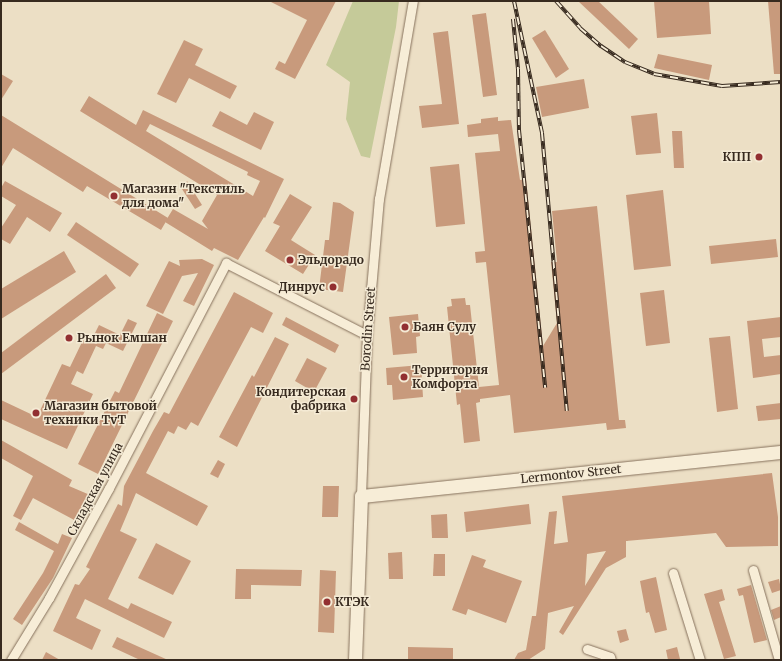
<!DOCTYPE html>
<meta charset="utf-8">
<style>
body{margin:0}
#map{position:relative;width:782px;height:661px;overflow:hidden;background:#ecdfc5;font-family:Merriweather,serif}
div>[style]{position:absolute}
.green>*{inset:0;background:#c5ca99}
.building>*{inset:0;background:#c89a7c}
.roads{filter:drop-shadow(0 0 1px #86715c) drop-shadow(0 0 1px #86715c)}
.street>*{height:9px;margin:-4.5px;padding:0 4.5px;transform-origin:4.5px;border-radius:4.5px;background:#f7edd7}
.secondary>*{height:13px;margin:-6.5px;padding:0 6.5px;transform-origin:6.5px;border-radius:6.5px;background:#f7edd7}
.rail>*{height:4px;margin-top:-2px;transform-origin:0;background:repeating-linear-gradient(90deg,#f4ead4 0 8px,#372a1f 0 16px);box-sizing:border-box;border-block:1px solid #372a1f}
.dots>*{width:11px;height:11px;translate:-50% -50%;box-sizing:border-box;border:2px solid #f4ead4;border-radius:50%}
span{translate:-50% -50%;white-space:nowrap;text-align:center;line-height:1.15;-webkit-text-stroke:3px #f4ead4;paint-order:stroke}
.poi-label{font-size:12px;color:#372a1f;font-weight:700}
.right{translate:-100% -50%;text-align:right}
.left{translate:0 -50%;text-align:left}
.street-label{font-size:12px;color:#372a1f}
.frame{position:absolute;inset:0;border:2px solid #372a1f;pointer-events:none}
</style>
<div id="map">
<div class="green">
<div style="clip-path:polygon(353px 1px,399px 1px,396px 27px,370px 158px,361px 156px,346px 119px,350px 82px,326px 65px)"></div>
</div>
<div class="building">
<div style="clip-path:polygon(269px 1px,336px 1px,295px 79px,275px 69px,279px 61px,285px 64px,307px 20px)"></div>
<div style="clip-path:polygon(578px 1px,598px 1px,638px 39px,629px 49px)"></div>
<div style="clip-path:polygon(654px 1px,709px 1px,711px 34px,657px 38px)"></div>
<div style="clip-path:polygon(768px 1px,781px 1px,781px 74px,774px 74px)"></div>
<div style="clip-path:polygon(486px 13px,497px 95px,483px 97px,472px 15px)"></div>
<div style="clip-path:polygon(545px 30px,569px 69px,556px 78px,532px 38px)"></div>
<div style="clip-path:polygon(448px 31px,459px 124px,422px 128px,419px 106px,442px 104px,433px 33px)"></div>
<div style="clip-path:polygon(184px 40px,203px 49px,195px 65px,237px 86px,230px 99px,189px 78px,176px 103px,157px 94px)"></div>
<div style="clip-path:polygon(658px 54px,712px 65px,709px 80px,654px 68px)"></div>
<div style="clip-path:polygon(1px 74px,13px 81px,1px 100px)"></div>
<div style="clip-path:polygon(584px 79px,589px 108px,542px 117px,536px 87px)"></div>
<div style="clip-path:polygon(evenodd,89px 96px,136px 125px,143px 110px,284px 179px,265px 218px,264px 217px,238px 260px,214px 248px,212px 251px,165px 222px,173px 209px,208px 229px,202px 221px,217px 195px,80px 111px,89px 96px,150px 124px,248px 172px,247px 175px,260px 181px,253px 196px,146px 131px,150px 124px)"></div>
<div style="clip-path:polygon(220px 111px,247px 125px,254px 112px,274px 122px,261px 150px,212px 126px)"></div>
<div style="clip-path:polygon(657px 113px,661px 153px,636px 155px,631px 116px)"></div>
<div style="clip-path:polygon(1px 115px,168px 218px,161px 230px,87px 186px,83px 192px,13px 148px,1px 168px)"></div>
<div style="clip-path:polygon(498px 117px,498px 121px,511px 120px,520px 180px,526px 179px,543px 346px,557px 323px,551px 262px,557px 262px,552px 211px,597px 206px,619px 420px,625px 420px,626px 428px,607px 430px,606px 423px,514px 433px,510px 395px,480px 399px,480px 402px,476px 403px,480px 441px,464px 443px,460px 404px,457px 405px,447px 307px,452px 306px,451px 299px,465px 298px,466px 305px,470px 305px,479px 387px,499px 385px,486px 262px,476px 263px,475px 252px,485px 251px,475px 153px,500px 151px,498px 134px,468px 137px,467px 125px,481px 123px,481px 119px)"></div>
<div style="clip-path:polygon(672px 131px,682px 131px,684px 168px,674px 168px)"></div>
<div style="clip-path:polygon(459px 164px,465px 224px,436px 227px,430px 167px)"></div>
<div style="clip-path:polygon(5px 181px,62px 213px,50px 232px,27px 217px,10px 244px,1px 239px,1px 228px,16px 205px,1px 196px,1px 188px)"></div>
<div style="clip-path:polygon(187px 181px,202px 205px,195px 209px,180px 186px)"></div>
<div style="clip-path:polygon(663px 190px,671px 266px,634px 270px,626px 195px)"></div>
<div style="clip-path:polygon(290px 194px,312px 207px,291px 240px,315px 255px,303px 274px,265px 251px,280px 226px,273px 223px)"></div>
<div style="clip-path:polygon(333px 202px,340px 203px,354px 212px,343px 292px,319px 289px,325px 240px,329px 240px)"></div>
<div style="clip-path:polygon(76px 222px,139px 264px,130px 277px,67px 235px)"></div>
<div style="clip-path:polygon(776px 239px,778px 257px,711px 264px,709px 246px)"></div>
<div style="clip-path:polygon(64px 251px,76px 272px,1px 319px,1px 289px)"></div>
<div style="clip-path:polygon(202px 259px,214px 265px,194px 306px,183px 301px,198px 273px,182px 276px,163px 314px,146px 306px,169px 261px,180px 266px,179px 260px)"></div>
<div style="clip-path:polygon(106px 274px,116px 288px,1px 374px,1px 353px)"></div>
<div style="clip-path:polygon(664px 290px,670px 343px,646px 346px,640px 293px)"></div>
<div style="clip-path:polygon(234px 292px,273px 313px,263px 333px,251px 327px,198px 426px,191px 422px,186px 430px,178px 426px,174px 434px,168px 431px,146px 473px,208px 506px,197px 526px,136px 493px,120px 531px,137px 539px,108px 599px,128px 609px,131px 603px,172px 622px,164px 638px,85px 599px,76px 618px,101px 630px,92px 650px,53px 631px,75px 584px,79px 585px,90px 569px,86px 567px,118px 504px,122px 506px,124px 486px,153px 431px,164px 412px,169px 414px)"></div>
<div style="clip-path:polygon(157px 313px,173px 321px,98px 474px,78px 464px,115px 391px,119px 393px)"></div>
<div style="clip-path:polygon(418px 314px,420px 336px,416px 337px,417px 353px,393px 355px,389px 317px)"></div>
<div style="clip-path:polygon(286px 317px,339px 345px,335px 353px,282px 325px)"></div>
<div style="clip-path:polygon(781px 317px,781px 337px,762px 339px,764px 357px,781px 355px,781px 374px,753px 378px,747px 321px)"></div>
<div style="clip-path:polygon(128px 319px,137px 323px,123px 351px,106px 343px,103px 349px,96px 346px,83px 374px,77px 371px,71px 384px,93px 394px,67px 449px,1px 419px,1px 400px,37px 417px,62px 364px,70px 367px,83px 340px,90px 343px,99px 325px,120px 335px)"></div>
<div style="clip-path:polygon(730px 336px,738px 409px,717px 412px,709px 338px)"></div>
<div style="clip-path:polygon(275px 337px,289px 344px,237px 447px,219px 437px,252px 375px,254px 377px)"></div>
<div style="clip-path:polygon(307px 358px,327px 368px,314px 392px,295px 381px)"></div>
<div style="clip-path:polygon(421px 365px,423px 397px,393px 400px,392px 385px,387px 385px,386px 368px)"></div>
<div style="clip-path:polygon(781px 403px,781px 419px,758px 421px,756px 406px)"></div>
<div style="clip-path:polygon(1px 440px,72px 480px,69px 486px,90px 495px,78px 522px,33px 498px,21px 520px,13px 516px,33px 476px,1px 458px)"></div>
<div style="clip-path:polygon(218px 460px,225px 464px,218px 478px,210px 474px)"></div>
<div style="clip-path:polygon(evenodd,772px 473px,778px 517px,778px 546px,726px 547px,716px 533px,626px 541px,626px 557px,606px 568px,563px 635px,559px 632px,574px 606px,548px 613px,545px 649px,528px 660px,514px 660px,518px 653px,526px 650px,532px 616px,536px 616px,549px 512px,557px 511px,554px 544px,568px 542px,562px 496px,772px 473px,606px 551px,585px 586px,587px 554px,606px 551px)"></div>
<div style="clip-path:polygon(323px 486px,339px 486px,338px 517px,322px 517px)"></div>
<div style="clip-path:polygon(529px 504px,531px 524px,466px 532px,464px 512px)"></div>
<div style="clip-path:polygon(447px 514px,448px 538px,432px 538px,431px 515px)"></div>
<div style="clip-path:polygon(19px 522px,58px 544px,62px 534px,72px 538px,53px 578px,22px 625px,13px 619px,43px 573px,54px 551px,15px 530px)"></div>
<div style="clip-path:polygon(156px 543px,191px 561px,173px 595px,138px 578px)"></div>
<div style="clip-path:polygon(402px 552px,403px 579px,389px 579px,388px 553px)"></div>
<div style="clip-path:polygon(434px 554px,445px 554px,445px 576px,433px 576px)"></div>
<div style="clip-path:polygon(472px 555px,486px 560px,483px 567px,522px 581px,506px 623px,468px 609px,466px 615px,452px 610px)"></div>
<div style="clip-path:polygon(236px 569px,302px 570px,301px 586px,251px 585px,251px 599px,235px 599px)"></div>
<div style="clip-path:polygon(320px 570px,336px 571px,334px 633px,318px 632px)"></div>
<div style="clip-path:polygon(656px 577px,667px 630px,655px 633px,649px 612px,646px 613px,640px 581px)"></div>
<div style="clip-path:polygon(779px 579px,781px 590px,772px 593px,768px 582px)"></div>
<div style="clip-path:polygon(751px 585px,767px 640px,754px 643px,743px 595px,739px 596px,737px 589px)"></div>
<div style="clip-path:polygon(722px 589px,725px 600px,719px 602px,736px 656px,724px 659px,704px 594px)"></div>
<div style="clip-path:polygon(781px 606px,781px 617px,774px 620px,771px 610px)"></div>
<div style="clip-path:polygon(626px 629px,629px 640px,620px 643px,617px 631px)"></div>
<div style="clip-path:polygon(117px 637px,168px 660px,140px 660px,112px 647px)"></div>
<div style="clip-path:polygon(408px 647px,453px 648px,453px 660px,408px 660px)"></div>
<div style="clip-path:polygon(677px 647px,680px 659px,668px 660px,666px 650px)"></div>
<div style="clip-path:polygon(46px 652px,60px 660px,42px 660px)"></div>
</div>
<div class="roads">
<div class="street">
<div style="left:361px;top:496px;width:161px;rotate:-87.9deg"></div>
<div style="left:367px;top:335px;width:137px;rotate:-85deg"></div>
<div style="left:379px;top:199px;width:201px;rotate:-80.3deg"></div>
<div style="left:753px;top:570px;width:94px;rotate:73.9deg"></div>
<div style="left:673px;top:573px;width:91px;rotate:72.8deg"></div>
<div style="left:587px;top:649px;width:24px;rotate:19deg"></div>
<div style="left:610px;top:657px;width:3px;rotate:72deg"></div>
<div style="left:11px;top:660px;width:73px;rotate:-58.5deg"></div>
<div style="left:49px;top:598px;width:125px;rotate:-61.4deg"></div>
<div style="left:109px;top:488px;width:254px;rotate:-62.5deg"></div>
<div style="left:226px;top:263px;width:158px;rotate:27.1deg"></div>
</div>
<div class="secondary">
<div style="left:355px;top:660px;width:164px;rotate:-87.9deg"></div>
<div style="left:361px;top:496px;width:422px;rotate:-6deg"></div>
</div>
</div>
<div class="rail">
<div style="left:514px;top:1px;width:135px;rotate:78deg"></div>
<div style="left:542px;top:133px;width:279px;rotate:84.9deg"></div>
<div style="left:556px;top:1px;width:36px;rotate:48deg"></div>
<div style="left:580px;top:28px;width:28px;rotate:41deg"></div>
<div style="left:601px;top:46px;width:29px;rotate:34deg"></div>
<div style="left:625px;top:62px;width:31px;rotate:22deg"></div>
<div style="left:654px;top:74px;width:69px;rotate:10deg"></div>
<div style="left:722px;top:86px;width:59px;rotate:-3.9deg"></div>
<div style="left:513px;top:19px;width:50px;rotate:84.3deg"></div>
<div style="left:518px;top:69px;width:61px;rotate:89.1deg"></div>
<div style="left:519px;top:130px;width:259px;rotate:84.2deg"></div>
</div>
<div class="dots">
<div style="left:759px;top:157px;background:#922f31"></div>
<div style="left:114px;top:196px;background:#922f31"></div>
<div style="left:290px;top:260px;background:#922f31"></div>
<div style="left:333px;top:287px;background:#922f31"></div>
<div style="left:405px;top:327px;background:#922f31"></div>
<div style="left:69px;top:338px;background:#922f31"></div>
<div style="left:404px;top:377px;background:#922f31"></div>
<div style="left:354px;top:399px;background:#922f31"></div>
<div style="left:36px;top:413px;background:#922f31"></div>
<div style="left:327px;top:602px;background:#922f31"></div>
</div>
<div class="poi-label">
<span class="right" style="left:751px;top:157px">КПП</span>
<span class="left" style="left:122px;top:196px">Магазин "Текстиль<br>для дома"</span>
<span class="left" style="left:298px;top:260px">Эльдорадо</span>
<span class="right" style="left:325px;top:287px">Динрус</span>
<span class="left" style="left:413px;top:327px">Баян Сулу</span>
<span class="left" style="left:77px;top:338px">Рынок Емшан</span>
<span class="left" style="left:412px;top:377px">Территория<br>Комфорта</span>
<span class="right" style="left:346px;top:399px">Кондитерская<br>фабрика</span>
<span class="left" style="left:44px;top:413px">Магазин бытовой<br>техники TvT</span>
<span class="left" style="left:335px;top:602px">КТЭК</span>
</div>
<div class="street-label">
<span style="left:368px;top:329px;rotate:-86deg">Borodin Street</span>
<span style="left:571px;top:474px;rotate:-6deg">Lermontov Street</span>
<span style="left:95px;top:489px;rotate:-62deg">Складская улица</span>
</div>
<div class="frame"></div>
</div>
